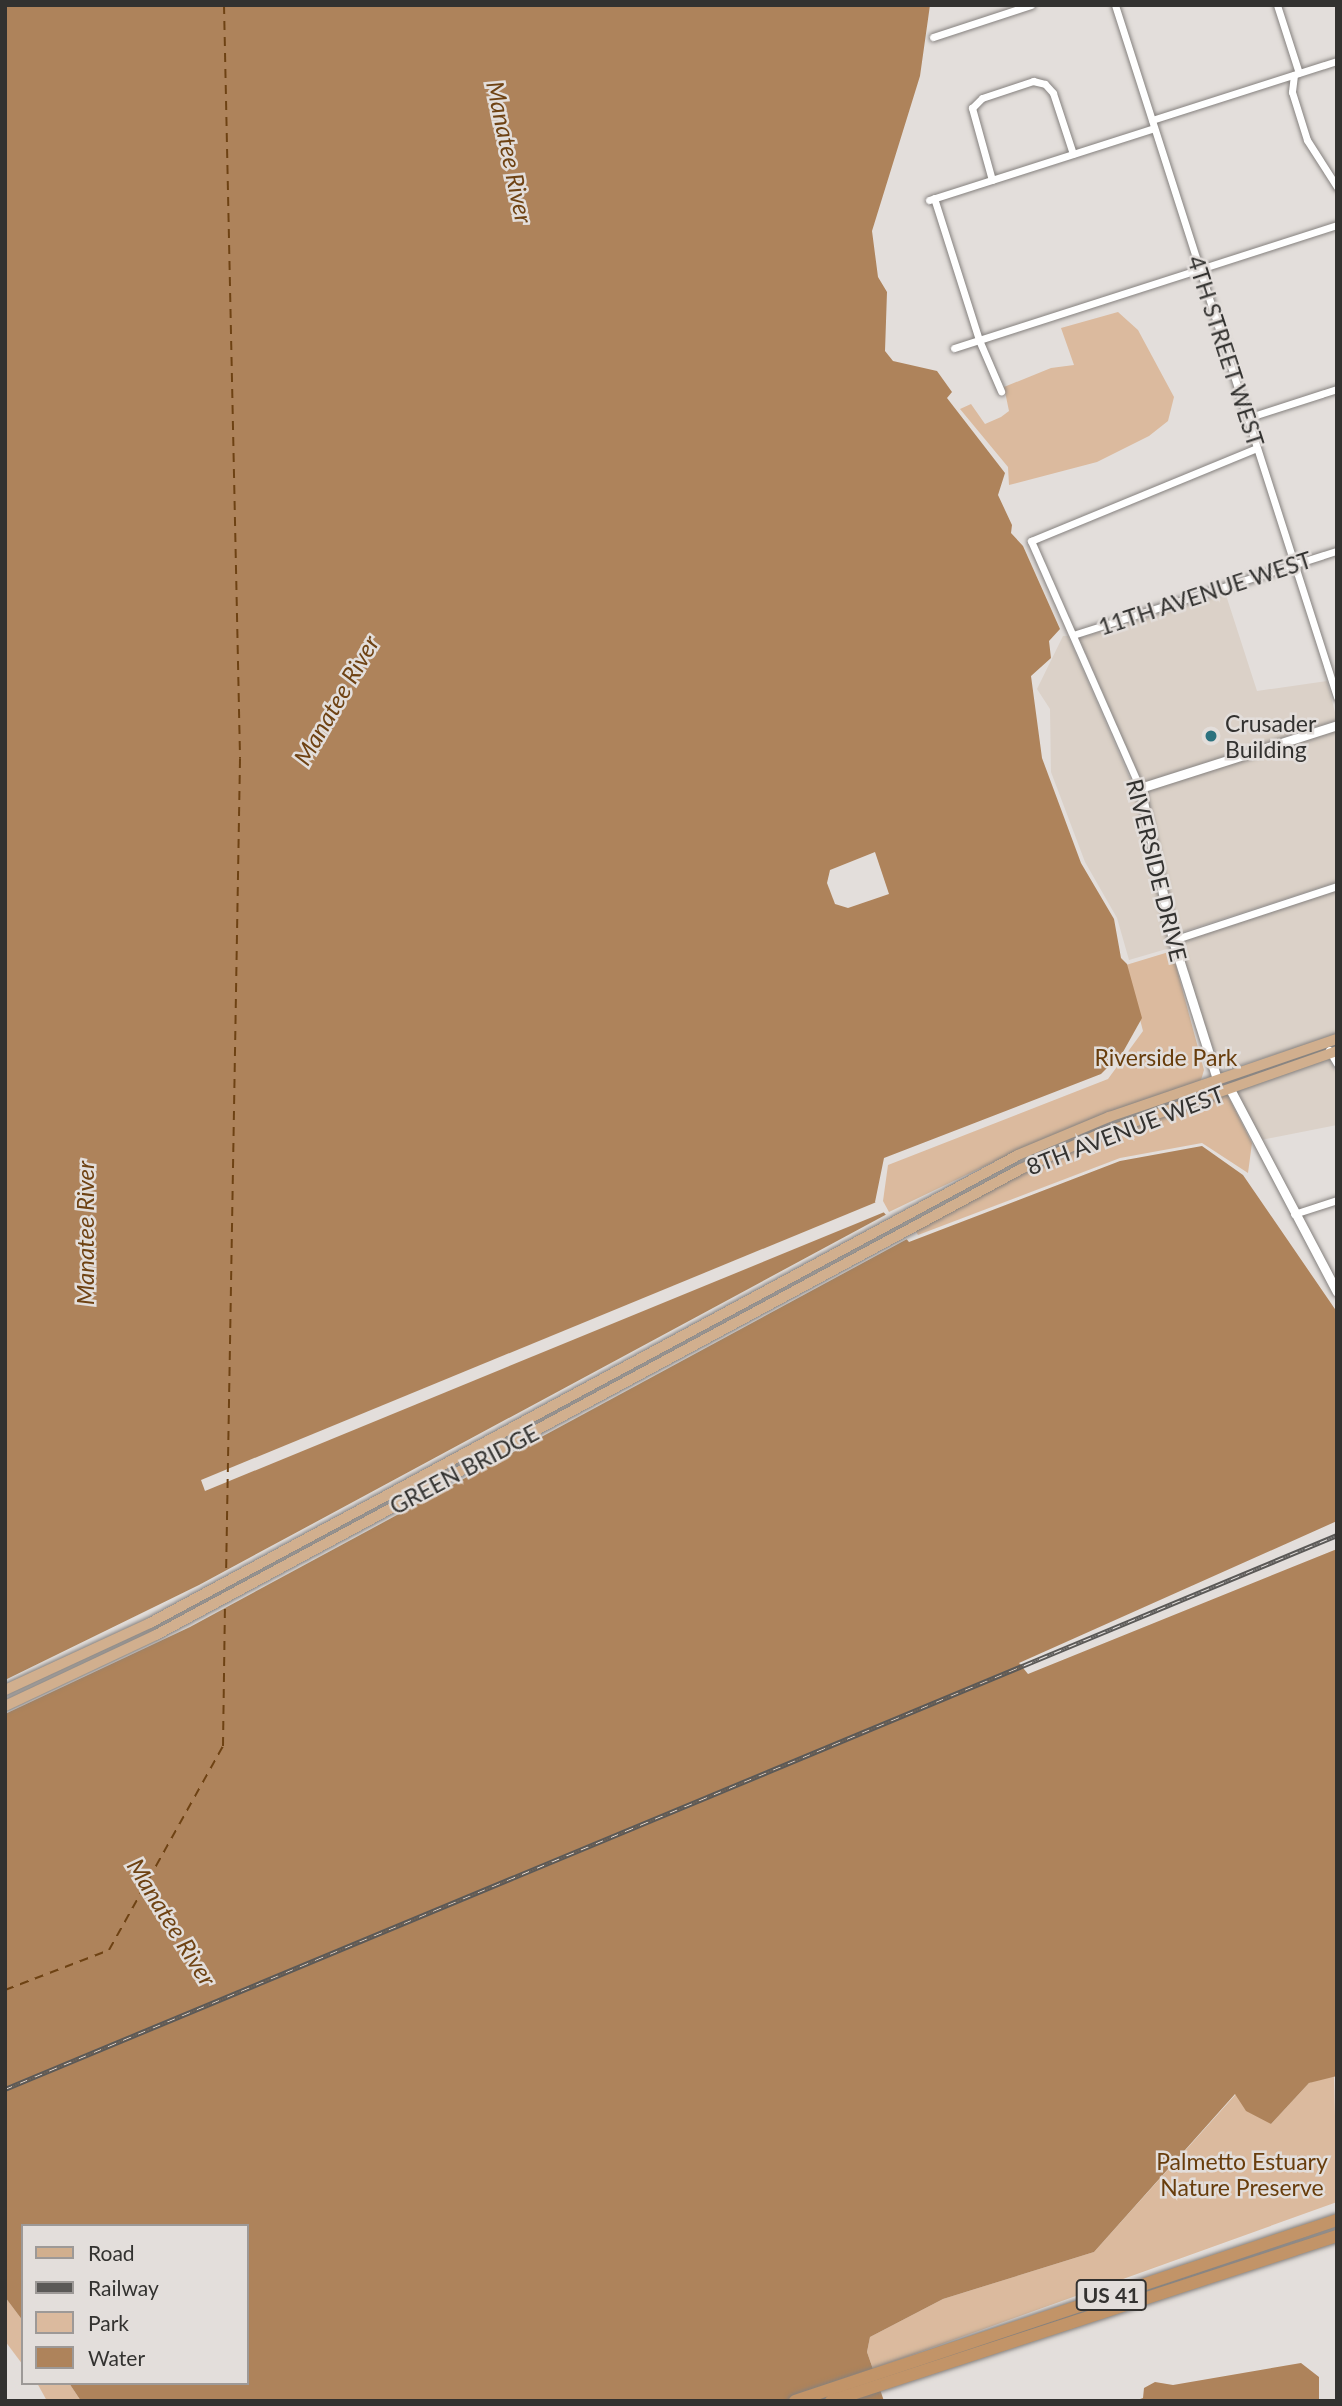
<!DOCTYPE html>
<style>
body{margin:0}
#map{position:relative;width:1342px;height:2406px;overflow:hidden;background:#e3dedb;font-family:Lato,sans-serif}
div>[style]{position:absolute}
.built>*{inset:0;background:#dbd1c8}
.green>*{inset:0;background:#dbba9e}
.water>*{inset:0;background:#ae835b}
.pier>*{inset:0;background:#e3dedb}
.ferry>*{height:2px;margin-top:-1px;transform-origin:0;background:repeating-linear-gradient(90deg,#6e4213 0 9px,transparent 0 16px)}
.roads{filter:drop-shadow(0 0 2px #85817e) drop-shadow(0 0 2px #85817e)}
.minor>*{height:7px;margin:-3.5px;padding:0 3.5px;transform-origin:3.5px;border-radius:3.5px;background:#fff}
.tertiary>*{height:9px;margin:-4.5px;padding:0 4.5px;transform-origin:4.5px;border-radius:4.5px;background:#fff}
.primary>*{height:10px;margin:-5px;padding:0 5px;transform-origin:5px;border-radius:5px;background:#d1af8e}
.trunk>*{height:12px;margin:-6px;padding:0 6px;transform-origin:6px;border-radius:6px;background:#c29468}
.rail>*{height:5px;margin-top:-2.5px;transform-origin:0;background:repeating-linear-gradient(90deg,#e3dedb 0 8px,#5b5957 0 16px);box-sizing:border-box;border-block:2px solid #5b5957}
.dots>*{width:19px;height:19px;translate:-50% -50%;box-sizing:border-box;border:4px solid #e3dedb;border-radius:50%}
span{translate:-50% -50%;white-space:nowrap;text-align:center;line-height:1.15;-webkit-text-stroke:5px #e3dedb;paint-order:stroke}
.shield-label span{padding:2px 5px;background:#e3dedb;border:2px solid;border-radius:5px;-webkit-text-stroke-width:0}
.shield-label{font-size:21px;color:#333230;font-weight:700}
.street-label{font-size:23px;color:#333230}
.poi-label{font-size:23px;color:#333230}
.left{translate:0 -50%;text-align:left}
.park-label{font-size:23px;color:#683d0c}
.water-label{font-size:24px;color:#6e4213;font-style:italic}
.frame{position:absolute;inset:0;border:7px solid #333230;pointer-events:none}
.legend{position:absolute;left:21px;top:2224px;width:228px;height:161px;box-sizing:border-box;background:#e3dedb;border:2px solid #9d9997;margin:0;padding:9px 12px;list-style:none;font-size:21px;color:#333230}
.legend li{display:flex;align-items:center;gap:14px;height:35px}
.legend b{width:35px;border:2px solid #9d9997}
</style>
<div id="map">
<div class="built">
<div style="clip-path:polygon(1225px 592px,1257px 691px,1327px 681px,1337px 720px,1142px 783px,1079px 638px)"></div>
<div style="clip-path:polygon(1063px 636px,1068px 636px,1135px 790px,1170px 948px,1129px 960px,1117px 918px,1085px 862px,1051px 772px,1050px 709px,1037px 689px)"></div>
<div style="clip-path:polygon(1337px 729px,1337px 882px,1176px 934px,1145px 791px)"></div>
<div style="clip-path:polygon(1337px 890px,1337px 1035px,1224px 1070px,1202px 1025px,1178px 942px)"></div>
<div style="clip-path:polygon(1328px 1058px,1337px 1074px,1337px 1125px,1261px 1140px,1236px 1091px)"></div>
</div>
<div class="green">
<div style="clip-path:polygon(1118px 312px,1138px 330px,1174px 397px,1168px 421px,1149px 436px,1097px 462px,1009px 485px,1008px 467px,960px 409px,971px 404px,985px 424px,1001px 417px,1009px 411px,1004px 387px,1051px 368px,1074px 365px,1061px 328px)"></div>
<div style="clip-path:polygon(1172px 951px,1204px 1070px,1201px 1080px,1029px 1145px,889px 1212px,883px 1201px,888px 1165px,1108px 1079px,1143px 1031px,1126px 965px)"></div>
<div style="clip-path:polygon(1227px 1094px,1252px 1143px,1248px 1173px,1202px 1143px,1120px 1158px,918px 1235px,915px 1230px,1023px 1173px,1107px 1136px)"></div>
<div style="clip-path:polygon(1334px 2073px,1337px 2202px,873px 2369px,867px 2352px,870px 2337px,943px 2299px,1094px 2252px,1236px 2094px,1271px 2124px,1309px 2083px)"></div>
<div style="clip-path:polygon(5px 2297px,23px 2321px,23px 2365px,5px 2341px)"></div>
<div style="clip-path:polygon(37px 2383px,69px 2383px,81px 2401px,47px 2401px)"></div>
</div>
<div class="water">
<div style="clip-path:polygon(5px 5px,930px 5px,920px 76px,872px 231px,878px 277px,887px 292px,885px 351px,893px 361px,937px 371px,952px 392px,947px 398px,1005px 473px,998px 495px,1012px 525px,1011px 533px,1023px 546px,1060px 629px,1049px 641px,1051px 658px,1031px 676px,1042px 758px,1081px 863px,1114px 919px,1121px 958px,1127px 964px,1142px 1018px,1123px 1052px,1101px 1074px,884px 1158px,875px 1202px,909px 1242px,1120px 1161px,1202px 1146px,1243px 1175px,1337px 1312px,1337px 1521px,1019px 1663px,1028px 1674px,1337px 1549px,1337px 2076px,1309px 2083px,1271px 2124px,1246px 2111px,1235px 2094px,1094px 2252px,943px 2299px,870px 2337px,867px 2352px,884px 2401px,81px 2401px,69px 2383px,247px 2383px,247px 2226px,23px 2226px,23px 2321px,5px 2297px)"></div>
<div style="clip-path:polygon(1301px 2363px,1319px 2377px,1319px 2401px,1134px 2401px,1143px 2398px,1144px 2388px,1155px 2382px,1173px 2385px)"></div>
</div>
<div class="pier">
<div style="clip-path:polygon(875px 852px,889px 894px,848px 908px,835px 904px,827px 883px,830px 870px)"></div>
<div style="clip-path:polygon(879px 1201px,887px 1211px,205px 1491px,201px 1480px)"></div>
<div style="clip-path:polygon(889px 1213px,909px 1238px,190px 1627px,5px 1714px,5px 1680px,199px 1585px)"></div>
</div>
<div class="ferry">
<div style="left:224px;top:5px;width:754px;rotate:88.78deg"></div>
<div style="left:240px;top:759px;width:816px;rotate:90.98deg"></div>
<div style="left:5px;top:1990px;width:111px;rotate:-21deg"></div>
<div style="left:109px;top:1950px;width:234px;rotate:-60.8deg"></div>
<div style="left:223px;top:1746px;width:144px;rotate:-89.2deg"></div>
</div>
<div class="roads">
<div class="minor">
<div style="left:1115px;top:5px;width:727px;rotate:72.21deg"></div>
<div style="left:1277px;top:5px;width:71px;rotate:72.1deg"></div>
<div style="left:933px;top:37px;width:103px;rotate:-18.1deg"></div>
<div style="left:1294px;top:75px;width:17px;rotate:97deg"></div>
<div style="left:1292px;top:92px;width:50px;rotate:72.6deg"></div>
<div style="left:1307px;top:140px;width:56px;rotate:57.4deg"></div>
<div style="left:1152px;top:120px;width:194px;rotate:-17.7deg"></div>
<div style="left:992px;top:180px;width:75px;rotate:-105.5deg"></div>
<div style="left:972px;top:108px;width:14px;rotate:-45deg"></div>
<div style="left:982px;top:98px;width:54px;rotate:-18.4deg"></div>
<div style="left:1033px;top:81px;width:12px;rotate:14deg"></div>
<div style="left:1045px;top:84px;width:12px;rotate:48deg"></div>
<div style="left:1053px;top:93px;width:64px;rotate:71.8deg"></div>
<div style="left:934px;top:198px;width:149px;rotate:72.4deg"></div>
<div style="left:979px;top:340px;width:56px;rotate:66.7deg"></div>
<div style="left:929px;top:200px;width:236px;rotate:-17.7deg"></div>
<div style="left:954px;top:348px;width:402px;rotate:-17.8deg"></div>
<div style="left:1247px;top:418px;width:95px;rotate:-17.9deg"></div>
<div style="left:1073px;top:635px;width:277px;rotate:-17.7deg"></div>
<div style="left:1140px;top:788px;width:270px;rotate:-113.8deg"></div>
<div style="left:1031px;top:541px;width:244px;rotate:-22.4deg"></div>
<div style="left:1173px;top:940px;width:173px;rotate:-18.2deg"></div>
<div style="left:1329px;top:1050px;width:16px;rotate:60deg"></div>
<div style="left:1294px;top:1214px;width:45px;rotate:-18deg"></div>
</div>
<div class="tertiary">
<div style="left:1217px;top:1079px;width:146px;rotate:-107.6deg"></div>
<div style="left:1173px;top:940px;width:156px;rotate:-102.2deg"></div>
<div style="left:1140px;top:788px;width:207px;rotate:-17.7deg"></div>
<div style="left:1230px;top:1089px;width:229px;rotate:62.2deg"></div>
</div>
<div class="primary">
<div style="left:5px;top:1690px;width:160px;rotate:-24.8deg"></div>
<div style="left:150px;top:1623px;width:986px;rotate:-28.33deg"></div>
<div style="left:1018px;top:1155px;width:99px;rotate:-22.7deg"></div>
<div style="left:1109px;top:1117px;width:241px;rotate:-18.9deg"></div>
<div style="left:5px;top:1706px;width:167px;rotate:-25.2deg"></div>
<div style="left:156px;top:1635px;width:983px;rotate:-28.31deg"></div>
<div style="left:1021px;top:1169px;width:86px;rotate:-23.9deg"></div>
<div style="left:1100px;top:1134px;width:251px;rotate:-19.3deg"></div>
</div>
<div class="trunk">
<div style="left:795px;top:2401px;width:571px;rotate:-18.47deg"></div>
<div style="left:831px;top:2401px;width:532px;rotate:-18.06deg"></div>
</div>
</div>
<div class="rail">
<div style="left:5px;top:2089px;width:1443px;rotate:-22.58deg"></div>
</div>
<div class="dots">
<div style="left:1211px;top:736px;background:#2c727f"></div>
</div>
<div class="shield-label">
<span style="left:1111px;top:2295px">US 41</span>
</div>
<div class="street-label">
<span style="left:1226px;top:351px;rotate:72deg">4TH STREET WEST</span>
<span style="left:1205px;top:593px;rotate:-18deg">11TH AVENUE WEST</span>
<span style="left:1157px;top:870px;rotate:76deg">RIVERSIDE DRIVE</span>
<span style="left:1125px;top:1130px;rotate:-21deg">8TH AVENUE WEST</span>
<span style="left:464px;top:1469px;rotate:-28deg">GREEN BRIDGE</span>
</div>
<div class="poi-label">
<span class="left" style="left:1225px;top:736px">Crusader<br>Building</span>
</div>
<div class="park-label">
<span style="left:1166px;top:1057px">Riverside Park</span>
<span style="left:1242px;top:2174px">Palmetto Estuary<br>Nature Preserve</span>
</div>
<div class="water-label">
<span style="left:510px;top:152px;rotate:78deg">Manatee River</span>
<span style="left:336px;top:700px;rotate:-60deg">Manatee River</span>
<span style="left:85px;top:1233px;rotate:-90deg">Manatee River</span>
<span style="left:172px;top:1922px;rotate:58deg">Manatee River</span>
</div>
<div class="frame"></div>
<ul class="legend">
<li><b style="height:9px;background:#d1af8e"></b>Road</li>
<li><b style="height:9px;background:#5b5957"></b>Railway</li>
<li><b style="height:19px;background:#dbba9e"></b>Park</li>
<li><b style="height:19px;background:#ae835b"></b>Water</li>
</ul>
</div>
